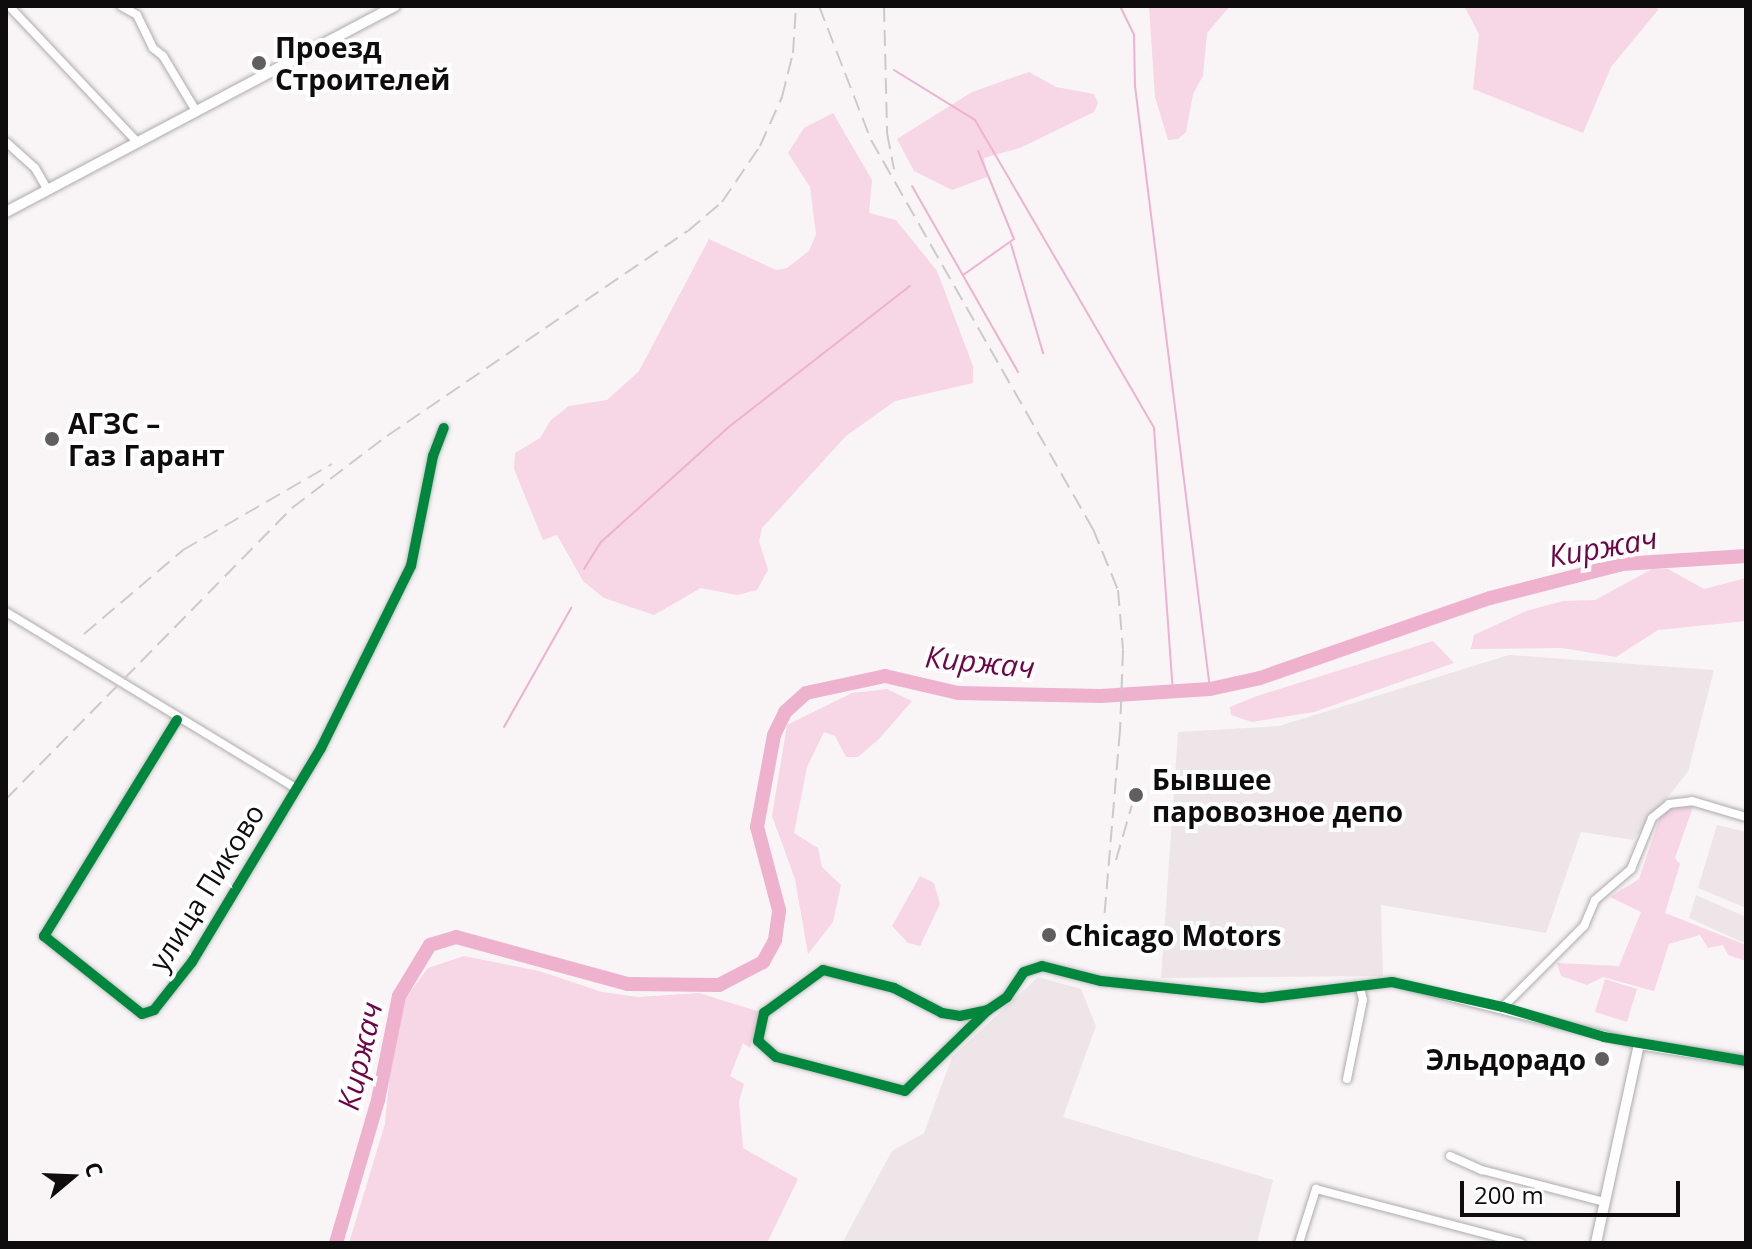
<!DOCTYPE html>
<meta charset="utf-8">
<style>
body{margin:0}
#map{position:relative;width:1752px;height:1249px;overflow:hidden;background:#f9f5f7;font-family:"Open Sans",sans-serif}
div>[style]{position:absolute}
.built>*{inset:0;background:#eee5e9}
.green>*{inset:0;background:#f7d6e5}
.stream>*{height:2px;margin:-1px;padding:0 1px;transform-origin:1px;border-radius:1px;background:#eeb2cf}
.river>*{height:14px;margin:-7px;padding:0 7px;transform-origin:7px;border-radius:7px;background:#eeb2cf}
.roads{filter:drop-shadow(0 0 2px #aeabac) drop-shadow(0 0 2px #aeabac)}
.minor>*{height:8px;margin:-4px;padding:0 4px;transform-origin:4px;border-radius:4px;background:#fefefe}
.tertiary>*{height:10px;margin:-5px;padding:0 5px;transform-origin:5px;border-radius:5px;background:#fefefe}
.rail>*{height:2px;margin-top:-1px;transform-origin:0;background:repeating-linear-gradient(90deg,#cacaca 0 16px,transparent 0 24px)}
.cycleway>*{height:10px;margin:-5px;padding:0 5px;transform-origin:5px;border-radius:5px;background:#00873e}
.dots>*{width:22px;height:22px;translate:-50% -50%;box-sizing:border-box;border:4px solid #fff;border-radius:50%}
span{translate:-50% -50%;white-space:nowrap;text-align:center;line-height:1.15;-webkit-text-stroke:8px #fff;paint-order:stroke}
.poi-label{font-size:28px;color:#0e0c0d;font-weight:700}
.left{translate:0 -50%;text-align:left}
.right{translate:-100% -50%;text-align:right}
.street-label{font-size:28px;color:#0e0c0d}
.water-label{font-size:30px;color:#6d0547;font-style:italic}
.frame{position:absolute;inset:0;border:8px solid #0e0c0d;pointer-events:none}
.north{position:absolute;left:32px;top:1137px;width:80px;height:80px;-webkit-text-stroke:6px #fff;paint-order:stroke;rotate:71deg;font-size:22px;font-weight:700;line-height:32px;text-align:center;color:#0e0c0d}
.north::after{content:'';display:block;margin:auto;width:28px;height:36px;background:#0e0c0d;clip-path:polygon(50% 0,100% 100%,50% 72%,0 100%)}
.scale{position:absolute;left:1460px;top:1181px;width:220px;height:36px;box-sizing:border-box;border:4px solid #0e0c0d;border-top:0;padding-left:10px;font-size:24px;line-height:28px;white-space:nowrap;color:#0e0c0d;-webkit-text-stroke:6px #fff;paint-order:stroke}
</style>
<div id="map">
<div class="built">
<div style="clip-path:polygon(1509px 655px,1714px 670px,1688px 772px,1633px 840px,1581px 832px,1546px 933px,1381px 905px,1383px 976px,1161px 978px,1178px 732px,1279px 726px)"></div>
<div style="clip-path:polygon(1717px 825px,1746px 832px,1746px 908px,1698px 888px)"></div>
<div style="clip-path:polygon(1696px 895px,1746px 917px,1746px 944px,1689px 918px)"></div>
<div style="clip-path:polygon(1038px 977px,1081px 989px,1096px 1026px,1063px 1117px,1273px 1180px,1257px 1243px,842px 1243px,892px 1151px,924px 1133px,952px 1057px)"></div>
</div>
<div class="green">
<div style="clip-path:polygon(1149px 6px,1230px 6px,1207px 33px,1203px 76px,1193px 94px,1186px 132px,1178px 139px,1168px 140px,1155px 97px)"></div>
<div style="clip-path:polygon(1464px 6px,1657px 6px,1658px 10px,1611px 67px,1583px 133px,1473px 89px,1479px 34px)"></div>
<div style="clip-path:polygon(1029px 72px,1056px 87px,1094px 94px,1098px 103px,1094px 112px,1020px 148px,984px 158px,987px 177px,952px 190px,914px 171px,897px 139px,972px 92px)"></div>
<div style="clip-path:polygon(833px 113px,872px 180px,869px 213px,896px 220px,937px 271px,973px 366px,973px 383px,895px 401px,846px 436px,762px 528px,759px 541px,768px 570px,757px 590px,737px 595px,701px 588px,654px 615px,604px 598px,583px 581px,557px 535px,543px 540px,514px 469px,515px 453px,540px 438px,551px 420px,569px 406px,607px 400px,639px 371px,709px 239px,776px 270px,787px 268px,809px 251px,816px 234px,810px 187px,788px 153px,804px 128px)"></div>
<div style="clip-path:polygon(1652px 569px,1668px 569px,1704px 589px,1746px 578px,1746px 621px,1658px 630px,1616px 657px,1562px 648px,1471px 649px,1474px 635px,1526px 611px,1563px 601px,1595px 600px)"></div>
<div style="clip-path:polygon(1433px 641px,1454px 663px,1314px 712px,1252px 722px,1231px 715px,1230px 707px,1257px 696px)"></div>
<div style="clip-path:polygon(887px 689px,912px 701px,880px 738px,858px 757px,846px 757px,835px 736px,824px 732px,807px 767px,794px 833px,818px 848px,822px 867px,841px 885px,833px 922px,808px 954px,795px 879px,772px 816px,787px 725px,852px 693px)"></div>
<div style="clip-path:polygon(1672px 807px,1693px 807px,1675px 858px,1680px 864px,1665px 913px,1746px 945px,1746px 961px,1728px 955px,1723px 945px,1708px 948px,1700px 935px,1669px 944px,1654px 991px,1603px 977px,1587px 985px,1561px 976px,1557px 963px,1619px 966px,1641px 912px,1610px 897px,1639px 879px,1661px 814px)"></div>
<div style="clip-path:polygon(920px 876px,934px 883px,940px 904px,920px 946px,908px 943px,892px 926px)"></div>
<div style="clip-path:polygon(464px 956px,539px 971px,602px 992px,638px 997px,699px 993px,760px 1012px,750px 1048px,743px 1043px,730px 1076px,744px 1084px,739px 1102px,743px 1148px,798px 1179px,767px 1243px,349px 1243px,385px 1124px,394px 1029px,404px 1000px,428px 968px)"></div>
<div style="clip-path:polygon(1605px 979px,1637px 989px,1627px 1022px,1595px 1012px)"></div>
</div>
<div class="stream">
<div style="left:1120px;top:6px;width:32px;rotate:64deg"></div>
<div style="left:1134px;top:35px;width:51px;rotate:88.9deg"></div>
<div style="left:1135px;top:86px;width:608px;rotate:82.91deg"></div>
<div style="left:894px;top:70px;width:95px;rotate:31.7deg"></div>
<div style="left:975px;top:120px;width:356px;rotate:59.8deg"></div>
<div style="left:1154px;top:428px;width:264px;rotate:85.9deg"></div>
<div style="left:912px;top:186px;width:214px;rotate:60.3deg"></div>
<div style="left:1011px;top:244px;width:114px;rotate:73.6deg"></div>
<div style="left:963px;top:275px;width:62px;rotate:-35.2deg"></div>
<div style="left:1014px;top:239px;width:95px;rotate:-112.2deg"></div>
<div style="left:584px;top:569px;width:32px;rotate:-58deg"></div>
<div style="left:601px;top:542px;width:173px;rotate:-42deg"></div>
<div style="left:730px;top:426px;width:228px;rotate:-37.9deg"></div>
<div style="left:504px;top:727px;width:137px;rotate:-60.6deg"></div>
</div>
<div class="river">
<div style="left:336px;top:1243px;width:149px;rotate:-73.6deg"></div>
<div style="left:378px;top:1100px;width:106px;rotate:-78.6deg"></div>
<div style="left:399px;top:996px;width:60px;rotate:-58.7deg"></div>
<div style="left:430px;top:945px;width:27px;rotate:-17deg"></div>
<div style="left:456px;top:937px;width:178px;rotate:15.3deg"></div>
<div style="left:628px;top:984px;width:91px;rotate:0.6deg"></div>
<div style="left:719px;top:985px;width:50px;rotate:-27.6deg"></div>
<div style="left:763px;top:962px;width:25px;rotate:-61deg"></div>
<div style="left:775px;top:940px;width:30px;rotate:-82deg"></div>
<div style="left:779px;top:910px;width:86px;rotate:-104.8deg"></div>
<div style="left:757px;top:827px;width:94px;rotate:-79.5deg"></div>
<div style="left:774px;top:735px;width:25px;rotate:-64deg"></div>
<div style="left:785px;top:712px;width:28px;rotate:-42deg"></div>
<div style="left:806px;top:693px;width:81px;rotate:-12.1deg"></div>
<div style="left:885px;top:676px;width:75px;rotate:13.1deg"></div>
<div style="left:958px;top:693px;width:143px;rotate:1.2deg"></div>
<div style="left:1101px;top:696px;width:109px;rotate:-3.7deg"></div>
<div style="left:1210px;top:689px;width:51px;rotate:-12.4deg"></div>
<div style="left:1260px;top:678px;width:244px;rotate:-19.2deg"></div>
<div style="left:1490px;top:598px;width:136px;rotate:-14.4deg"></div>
<div style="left:1622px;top:564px;width:124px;rotate:-3.7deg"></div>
</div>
<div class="roads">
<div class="minor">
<div style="left:9px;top:6px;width:188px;rotate:46.7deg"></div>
<div style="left:121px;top:6px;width:18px;rotate:29deg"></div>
<div style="left:137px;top:15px;width:37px;rotate:64deg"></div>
<div style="left:153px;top:48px;width:13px;rotate:39deg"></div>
<div style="left:163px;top:56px;width:64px;rotate:59deg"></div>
<div style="left:6px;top:142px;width:39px;rotate:42deg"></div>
<div style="left:35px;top:168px;width:24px;rotate:60deg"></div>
<div style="left:6px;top:612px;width:338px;rotate:31.3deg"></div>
<div style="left:177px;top:720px;width:254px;rotate:121.6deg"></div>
<div style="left:44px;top:936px;width:125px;rotate:38.5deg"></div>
<div style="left:142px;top:1014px;width:13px;rotate:-18deg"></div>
<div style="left:154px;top:1010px;width:61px;rotate:-51.6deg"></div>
<div style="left:192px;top:962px;width:250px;rotate:-58.9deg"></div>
<div style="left:321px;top:748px;width:203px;rotate:-63.7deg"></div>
<div style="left:411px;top:566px;width:112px;rotate:-78.7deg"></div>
<div style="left:433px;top:456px;width:30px;rotate:-69deg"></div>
<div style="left:1503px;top:1007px;width:115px;rotate:-45deg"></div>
<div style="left:1584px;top:926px;width:28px;rotate:-67deg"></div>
<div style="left:1595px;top:900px;width:48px;rotate:-40.7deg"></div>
<div style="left:1631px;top:869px;width:55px;rotate:-67.6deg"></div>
<div style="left:1652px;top:818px;width:22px;rotate:-39deg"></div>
<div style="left:1669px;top:804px;width:23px;rotate:-7deg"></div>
<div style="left:1692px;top:801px;width:56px;rotate:16.5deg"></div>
<div style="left:988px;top:1010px;width:116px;rotate:135.7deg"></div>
<div style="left:905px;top:1091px;width:133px;rotate:-165.2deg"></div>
<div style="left:776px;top:1057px;width:24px;rotate:-138deg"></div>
<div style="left:758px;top:1041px;width:29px;rotate:-78deg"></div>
<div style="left:764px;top:1013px;width:73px;rotate:-36.1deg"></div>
<div style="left:823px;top:970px;width:73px;rotate:14.2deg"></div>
<div style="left:894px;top:988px;width:54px;rotate:27.5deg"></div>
<div style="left:942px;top:1013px;width:18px;rotate:9deg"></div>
<div style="left:960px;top:1016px;width:29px;rotate:-12deg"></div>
<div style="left:988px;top:1010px;width:23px;rotate:-34deg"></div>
<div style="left:1007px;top:997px;width:30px;rotate:-56deg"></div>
<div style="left:1024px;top:972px;width:19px;rotate:-18deg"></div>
<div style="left:1042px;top:966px;width:61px;rotate:14.3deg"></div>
<div style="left:1101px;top:981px;width:162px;rotate:6deg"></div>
<div style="left:1262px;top:998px;width:131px;rotate:-7deg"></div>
<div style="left:1392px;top:982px;width:255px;rotate:14.1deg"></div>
<div style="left:1347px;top:1079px;width:81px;rotate:-78.6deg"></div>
<div style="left:1363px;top:1000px;width:12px;rotate:-104deg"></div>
<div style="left:1450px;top:1156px;width:35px;rotate:24deg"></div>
<div style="left:1482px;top:1170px;width:127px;rotate:14.6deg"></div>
<div style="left:1299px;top:1243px;width:57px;rotate:-72.5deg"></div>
<div style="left:1316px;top:1189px;width:212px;rotate:14.8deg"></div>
</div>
<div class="tertiary">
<div style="left:6px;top:212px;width:440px;rotate:-27.9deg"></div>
<div style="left:1596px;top:1243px;width:204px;rotate:-77.8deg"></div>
<div style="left:1639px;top:1044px;width:108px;rotate:9deg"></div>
</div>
</div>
<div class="rail">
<div style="left:819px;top:6px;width:144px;rotate:68.8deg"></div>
<div style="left:871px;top:140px;width:448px;rotate:60.3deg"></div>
<div style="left:1093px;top:529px;width:66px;rotate:67.7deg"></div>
<div style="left:1118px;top:590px;width:60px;rotate:85.2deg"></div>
<div style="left:1123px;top:650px;width:80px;rotate:92.1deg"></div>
<div style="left:1120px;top:730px;width:190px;rotate:94.8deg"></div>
<div style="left:884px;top:6px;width:127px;rotate:88.6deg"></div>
<div style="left:887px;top:133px;width:37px;rotate:79deg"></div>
<div style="left:84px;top:634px;width:130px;rotate:-40.3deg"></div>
<div style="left:183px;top:550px;width:172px;rotate:-30deg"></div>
<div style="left:6px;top:799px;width:408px;rotate:-45.5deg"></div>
<div style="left:292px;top:508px;width:119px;rotate:-37.2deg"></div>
<div style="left:387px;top:436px;width:364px;rotate:-34.3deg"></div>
<div style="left:688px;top:231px;width:45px;rotate:-40.5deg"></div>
<div style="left:722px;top:202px;width:68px;rotate:-55.8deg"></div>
<div style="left:760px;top:146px;width:54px;rotate:-65.8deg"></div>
<div style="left:782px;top:97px;width:45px;rotate:-76deg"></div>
<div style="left:793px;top:53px;width:47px;rotate:-86.3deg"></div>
<div style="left:1116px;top:860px;width:57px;rotate:-73.8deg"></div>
</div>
<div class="cycleway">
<div style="left:177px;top:720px;width:254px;rotate:121.6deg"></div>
<div style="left:44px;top:936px;width:125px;rotate:38.5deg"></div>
<div style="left:142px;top:1014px;width:13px;rotate:-18deg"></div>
<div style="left:154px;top:1010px;width:61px;rotate:-51.6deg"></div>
<div style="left:192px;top:962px;width:250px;rotate:-58.9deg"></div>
<div style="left:321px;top:748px;width:203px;rotate:-63.7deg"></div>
<div style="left:411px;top:566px;width:112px;rotate:-78.7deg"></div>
<div style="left:433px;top:456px;width:30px;rotate:-69deg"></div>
<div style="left:988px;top:1010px;width:116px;rotate:135.7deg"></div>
<div style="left:905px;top:1091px;width:133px;rotate:-165.2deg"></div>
<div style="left:776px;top:1057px;width:24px;rotate:-138deg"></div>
<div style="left:758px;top:1041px;width:29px;rotate:-78deg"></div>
<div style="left:764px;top:1013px;width:73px;rotate:-36.1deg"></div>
<div style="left:823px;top:970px;width:73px;rotate:14.2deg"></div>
<div style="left:894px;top:988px;width:54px;rotate:27.5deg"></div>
<div style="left:942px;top:1013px;width:18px;rotate:9deg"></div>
<div style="left:960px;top:1016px;width:29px;rotate:-12deg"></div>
<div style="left:988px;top:1010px;width:23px;rotate:-34deg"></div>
<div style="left:1007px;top:997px;width:30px;rotate:-56deg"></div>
<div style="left:1024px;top:972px;width:19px;rotate:-18deg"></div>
<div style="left:1042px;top:966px;width:61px;rotate:14.3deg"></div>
<div style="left:1101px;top:981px;width:162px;rotate:6deg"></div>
<div style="left:1262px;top:998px;width:131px;rotate:-7deg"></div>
<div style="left:1392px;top:982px;width:114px;rotate:12.7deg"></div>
<div style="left:1503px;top:1007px;width:105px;rotate:16.5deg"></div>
<div style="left:1604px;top:1037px;width:144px;rotate:9.6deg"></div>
</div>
<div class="dots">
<div style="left:259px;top:63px;background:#605e5f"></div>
<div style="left:52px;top:439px;background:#605e5f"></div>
<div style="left:1136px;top:795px;background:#605e5f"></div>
<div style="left:1049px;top:935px;background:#605e5f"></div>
<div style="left:1602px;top:1059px;background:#605e5f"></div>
</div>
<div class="poi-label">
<span class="left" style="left:275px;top:63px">Проезд<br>Строителей</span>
<span class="left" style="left:68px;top:439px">АГЗС –<br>Газ Гарант</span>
<span class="left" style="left:1152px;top:795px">Бывшее<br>паровозное депо</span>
<span class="left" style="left:1065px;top:935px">Chicago Motors</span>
<span class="right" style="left:1586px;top:1059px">Эльдорадо</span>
</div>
<div class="street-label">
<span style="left:206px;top:887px;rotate:-58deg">улица Пиково</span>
</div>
<div class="water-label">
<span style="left:1603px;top:547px;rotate:-10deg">Киржач</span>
<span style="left:980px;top:662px;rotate:6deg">Киржач</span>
<span style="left:360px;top:1056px;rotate:-77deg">Киржач</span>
</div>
<div class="frame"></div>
<div class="north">С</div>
<div class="scale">200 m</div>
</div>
